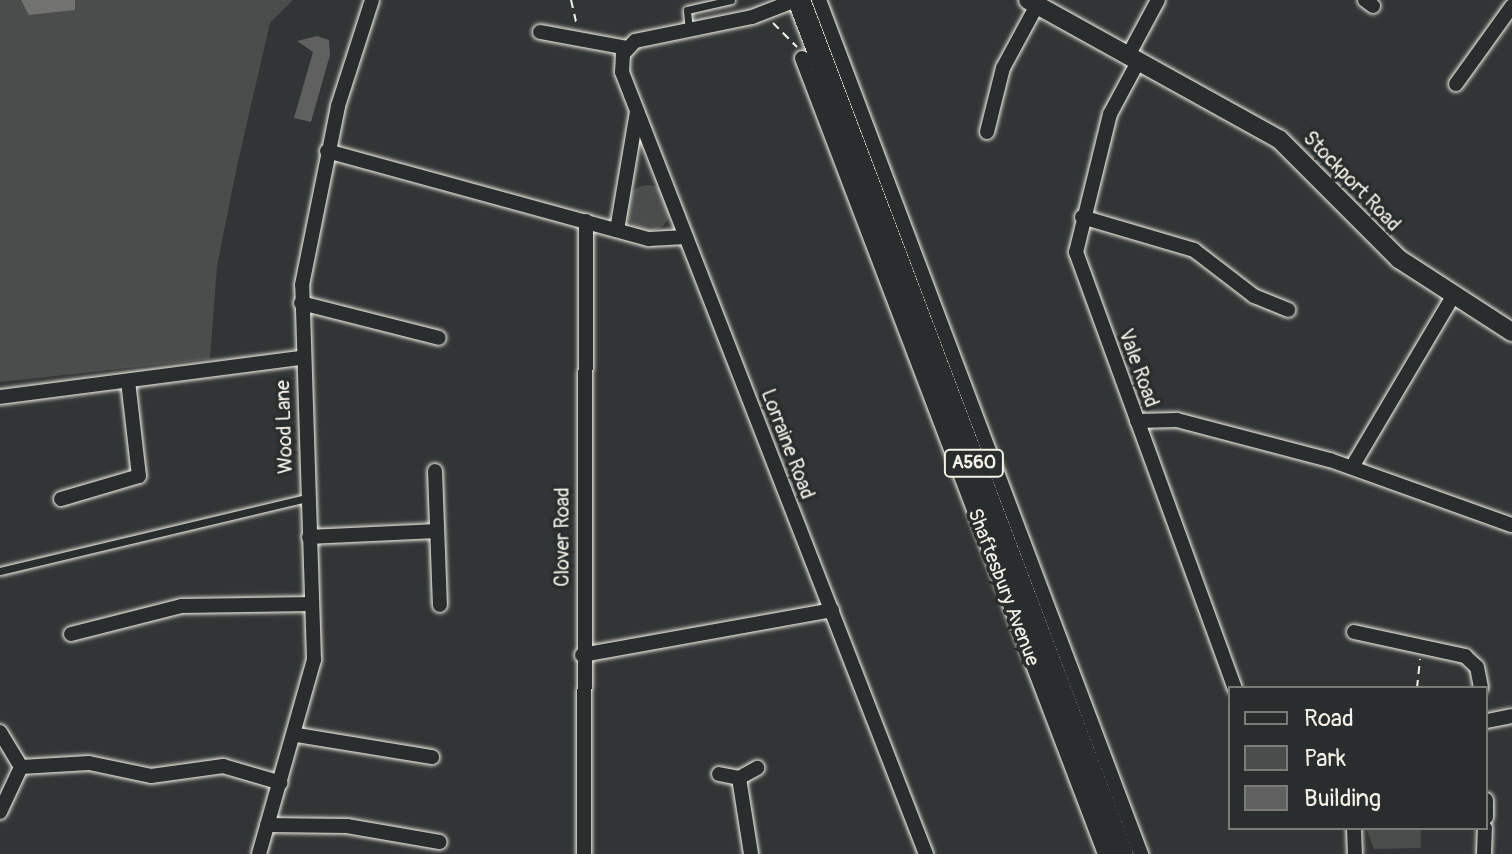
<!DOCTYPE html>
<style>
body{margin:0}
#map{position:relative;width:1512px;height:854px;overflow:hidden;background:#323535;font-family:Pangolin,sans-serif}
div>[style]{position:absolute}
.green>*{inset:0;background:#4b4d4c}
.round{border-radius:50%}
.water>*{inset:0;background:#727370}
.building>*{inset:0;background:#5f605f}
.path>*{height:2px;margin-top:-1px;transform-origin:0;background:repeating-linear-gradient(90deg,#f4f1e8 0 8px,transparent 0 14px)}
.roads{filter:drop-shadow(0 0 2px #f4f1e8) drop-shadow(0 0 2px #f4f1e8)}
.service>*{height:7px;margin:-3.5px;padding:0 3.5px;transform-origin:3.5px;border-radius:3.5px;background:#2a2d2e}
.minor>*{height:14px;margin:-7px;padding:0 7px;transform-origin:7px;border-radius:7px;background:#2a2d2e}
.secondary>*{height:18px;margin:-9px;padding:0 9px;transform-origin:9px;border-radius:9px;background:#2a2d2e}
.trunk>*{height:22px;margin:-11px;padding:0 11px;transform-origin:11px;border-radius:11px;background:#2a2d2e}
span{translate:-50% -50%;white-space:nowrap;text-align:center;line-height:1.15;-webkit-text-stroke:7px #2a2d2e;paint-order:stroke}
.shield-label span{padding:2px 6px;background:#2a2d2e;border:2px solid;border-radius:6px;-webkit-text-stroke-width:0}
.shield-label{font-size:18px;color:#f4f1e8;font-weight:700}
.street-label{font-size:20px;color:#f4f1e8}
.legend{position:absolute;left:1228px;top:686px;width:260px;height:144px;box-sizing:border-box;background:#2a2d2e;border:2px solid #7b7b78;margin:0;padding:10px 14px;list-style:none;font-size:24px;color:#f4f1e8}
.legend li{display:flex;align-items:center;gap:16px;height:40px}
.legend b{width:40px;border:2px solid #7b7b78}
</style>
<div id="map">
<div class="green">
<div style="clip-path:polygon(0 0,293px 0,270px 23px,237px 166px,217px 266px,210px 359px,0 382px)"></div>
<div class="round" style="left:625px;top:185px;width:46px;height:46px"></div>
<div style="clip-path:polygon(1366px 828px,1421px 828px,1421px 848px,1374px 849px)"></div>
</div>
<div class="water">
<div style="clip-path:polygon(21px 0,75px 0,75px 10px,29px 15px)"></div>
</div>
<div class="building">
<div style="clip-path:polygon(317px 36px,329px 40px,330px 55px,311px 122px,294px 118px,313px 52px,297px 41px)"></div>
</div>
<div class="path">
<div style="left:571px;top:0;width:27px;rotate:77deg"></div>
<div style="left:773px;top:23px;width:34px;rotate:45deg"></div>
<div style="left:1417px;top:688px;width:29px;rotate:-84deg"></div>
</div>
<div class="roads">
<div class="service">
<div style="left:689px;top:30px;width:20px;rotate:-96deg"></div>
<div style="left:687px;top:10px;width:45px;rotate:-12.8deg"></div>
<div style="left:0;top:571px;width:315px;rotate:-13.4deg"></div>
</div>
<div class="minor">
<div style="left:796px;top:0;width:47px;rotate:158.9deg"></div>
<div style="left:752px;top:17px;width:119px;rotate:168.4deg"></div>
<div style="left:635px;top:41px;width:18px;rotate:133deg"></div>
<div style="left:623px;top:54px;width:18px;rotate:93deg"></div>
<div style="left:622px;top:72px;width:839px;rotate:68.76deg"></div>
<div style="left:819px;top:0;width:913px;rotate:69.34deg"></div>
<div style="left:1365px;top:0;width:10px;rotate:37deg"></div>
<div style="left:540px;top:32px;width:88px;rotate:10.4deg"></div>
<div style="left:1129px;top:54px;width:61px;rotate:-61.8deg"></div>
<div style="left:802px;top:58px;width:852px;rotate:69.16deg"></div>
<div style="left:1139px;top:60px;width:61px;rotate:118.2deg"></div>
<div style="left:1110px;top:114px;width:142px;rotate:103.8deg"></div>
<div style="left:1076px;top:252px;width:464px;rotate:70deg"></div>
<div style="left:1456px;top:84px;width:96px;rotate:-54.3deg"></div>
<div style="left:987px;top:132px;width:66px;rotate:-76deg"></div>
<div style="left:1003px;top:68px;width:72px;rotate:-61.6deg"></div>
<div style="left:327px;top:151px;width:334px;rotate:15.3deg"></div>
<div style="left:649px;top:239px;width:37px;rotate:-3deg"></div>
<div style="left:1082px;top:217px;width:117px;rotate:16.4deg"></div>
<div style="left:1194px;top:250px;width:76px;rotate:37.5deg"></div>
<div style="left:1254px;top:296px;width:37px;rotate:22deg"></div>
<div style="left:617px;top:230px;width:120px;rotate:-80.4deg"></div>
<div style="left:301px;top:303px;width:142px;rotate:14.2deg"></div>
<div style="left:0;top:397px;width:305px;rotate:-7.4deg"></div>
<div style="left:1137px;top:421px;width:40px;rotate:-1.4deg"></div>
<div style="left:1177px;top:420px;width:158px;rotate:14.7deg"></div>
<div style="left:1330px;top:460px;width:193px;rotate:19.7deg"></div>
<div style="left:1352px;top:467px;width:199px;rotate:-59.4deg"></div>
<div style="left:435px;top:471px;width:134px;rotate:87.9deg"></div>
<div style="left:61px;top:499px;width:81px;rotate:-16.4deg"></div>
<div style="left:139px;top:476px;width:96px;rotate:-96.6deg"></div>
<div style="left:309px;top:537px;width:127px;rotate:-2.7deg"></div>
<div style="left:1354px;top:632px;width:114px;rotate:12.2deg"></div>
<div style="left:1465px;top:656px;width:16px;rotate:43deg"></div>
<div style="left:1477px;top:667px;width:21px;rotate:79deg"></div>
<div style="left:71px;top:634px;width:114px;rotate:-14.2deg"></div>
<div style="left:182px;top:606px;width:130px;rotate:-0.9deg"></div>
<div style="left:582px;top:655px;width:254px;rotate:-10.2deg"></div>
<div style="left:1487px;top:721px;width:25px;rotate:-11deg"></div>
<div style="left:0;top:732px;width:41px;rotate:59deg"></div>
<div style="left:21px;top:767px;width:68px;rotate:-3.4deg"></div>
<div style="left:89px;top:763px;width:63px;rotate:11.8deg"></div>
<div style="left:151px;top:776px;width:73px;rotate:-7.9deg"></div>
<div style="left:223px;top:766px;width:60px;rotate:16.3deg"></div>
<div style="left:297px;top:735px;width:137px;rotate:9.3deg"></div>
<div style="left:719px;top:774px;width:20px;rotate:11deg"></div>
<div style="left:739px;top:778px;width:21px;rotate:-29deg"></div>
<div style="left:739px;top:778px;width:77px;rotate:81deg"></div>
<div style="left:1486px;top:800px;width:17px;rotate:90deg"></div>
<div style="left:0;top:812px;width:50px;rotate:-65deg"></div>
<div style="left:267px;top:825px;width:80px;rotate:0.7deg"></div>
<div style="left:347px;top:826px;width:94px;rotate:9.8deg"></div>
<div style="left:1354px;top:828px;width:26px;rotate:88deg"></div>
<div style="left:259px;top:854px;width:202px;rotate:-74.2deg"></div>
<div style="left:314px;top:660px;width:375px;rotate:-91.8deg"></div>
<div style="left:302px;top:285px;width:183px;rotate:-78.6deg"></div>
<div style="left:338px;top:106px;width:111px;rotate:-72.2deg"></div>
<div style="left:584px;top:854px;width:633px;rotate:-89.82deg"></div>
<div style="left:1484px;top:854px;width:26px;rotate:-88deg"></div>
</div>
<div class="secondary">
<div style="left:1028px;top:0;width:287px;rotate:29deg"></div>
<div style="left:1279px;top:139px;width:170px;rotate:45deg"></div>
<div style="left:1399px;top:259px;width:135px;rotate:32.9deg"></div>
</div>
<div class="trunk">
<div style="left:799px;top:0;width:913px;rotate:69.28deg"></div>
</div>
</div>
<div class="shield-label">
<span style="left:974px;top:463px">A560</span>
</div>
<div class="street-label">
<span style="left:1352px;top:181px;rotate:46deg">Stockport Road</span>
<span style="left:1139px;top:368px;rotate:70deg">Vale Road</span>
<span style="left:284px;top:427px;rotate:-92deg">Wood Lane</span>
<span style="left:788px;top:444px;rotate:69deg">Lorraine Road</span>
<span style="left:562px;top:537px;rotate:-90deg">Clover Road</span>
<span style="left:1004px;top:587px;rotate:69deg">Shaftesbury Avenue</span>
</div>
<ul class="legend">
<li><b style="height:10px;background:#2a2d2e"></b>Road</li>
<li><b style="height:22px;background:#4b4d4c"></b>Park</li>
<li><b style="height:22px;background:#5f605f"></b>Building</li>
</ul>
</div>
